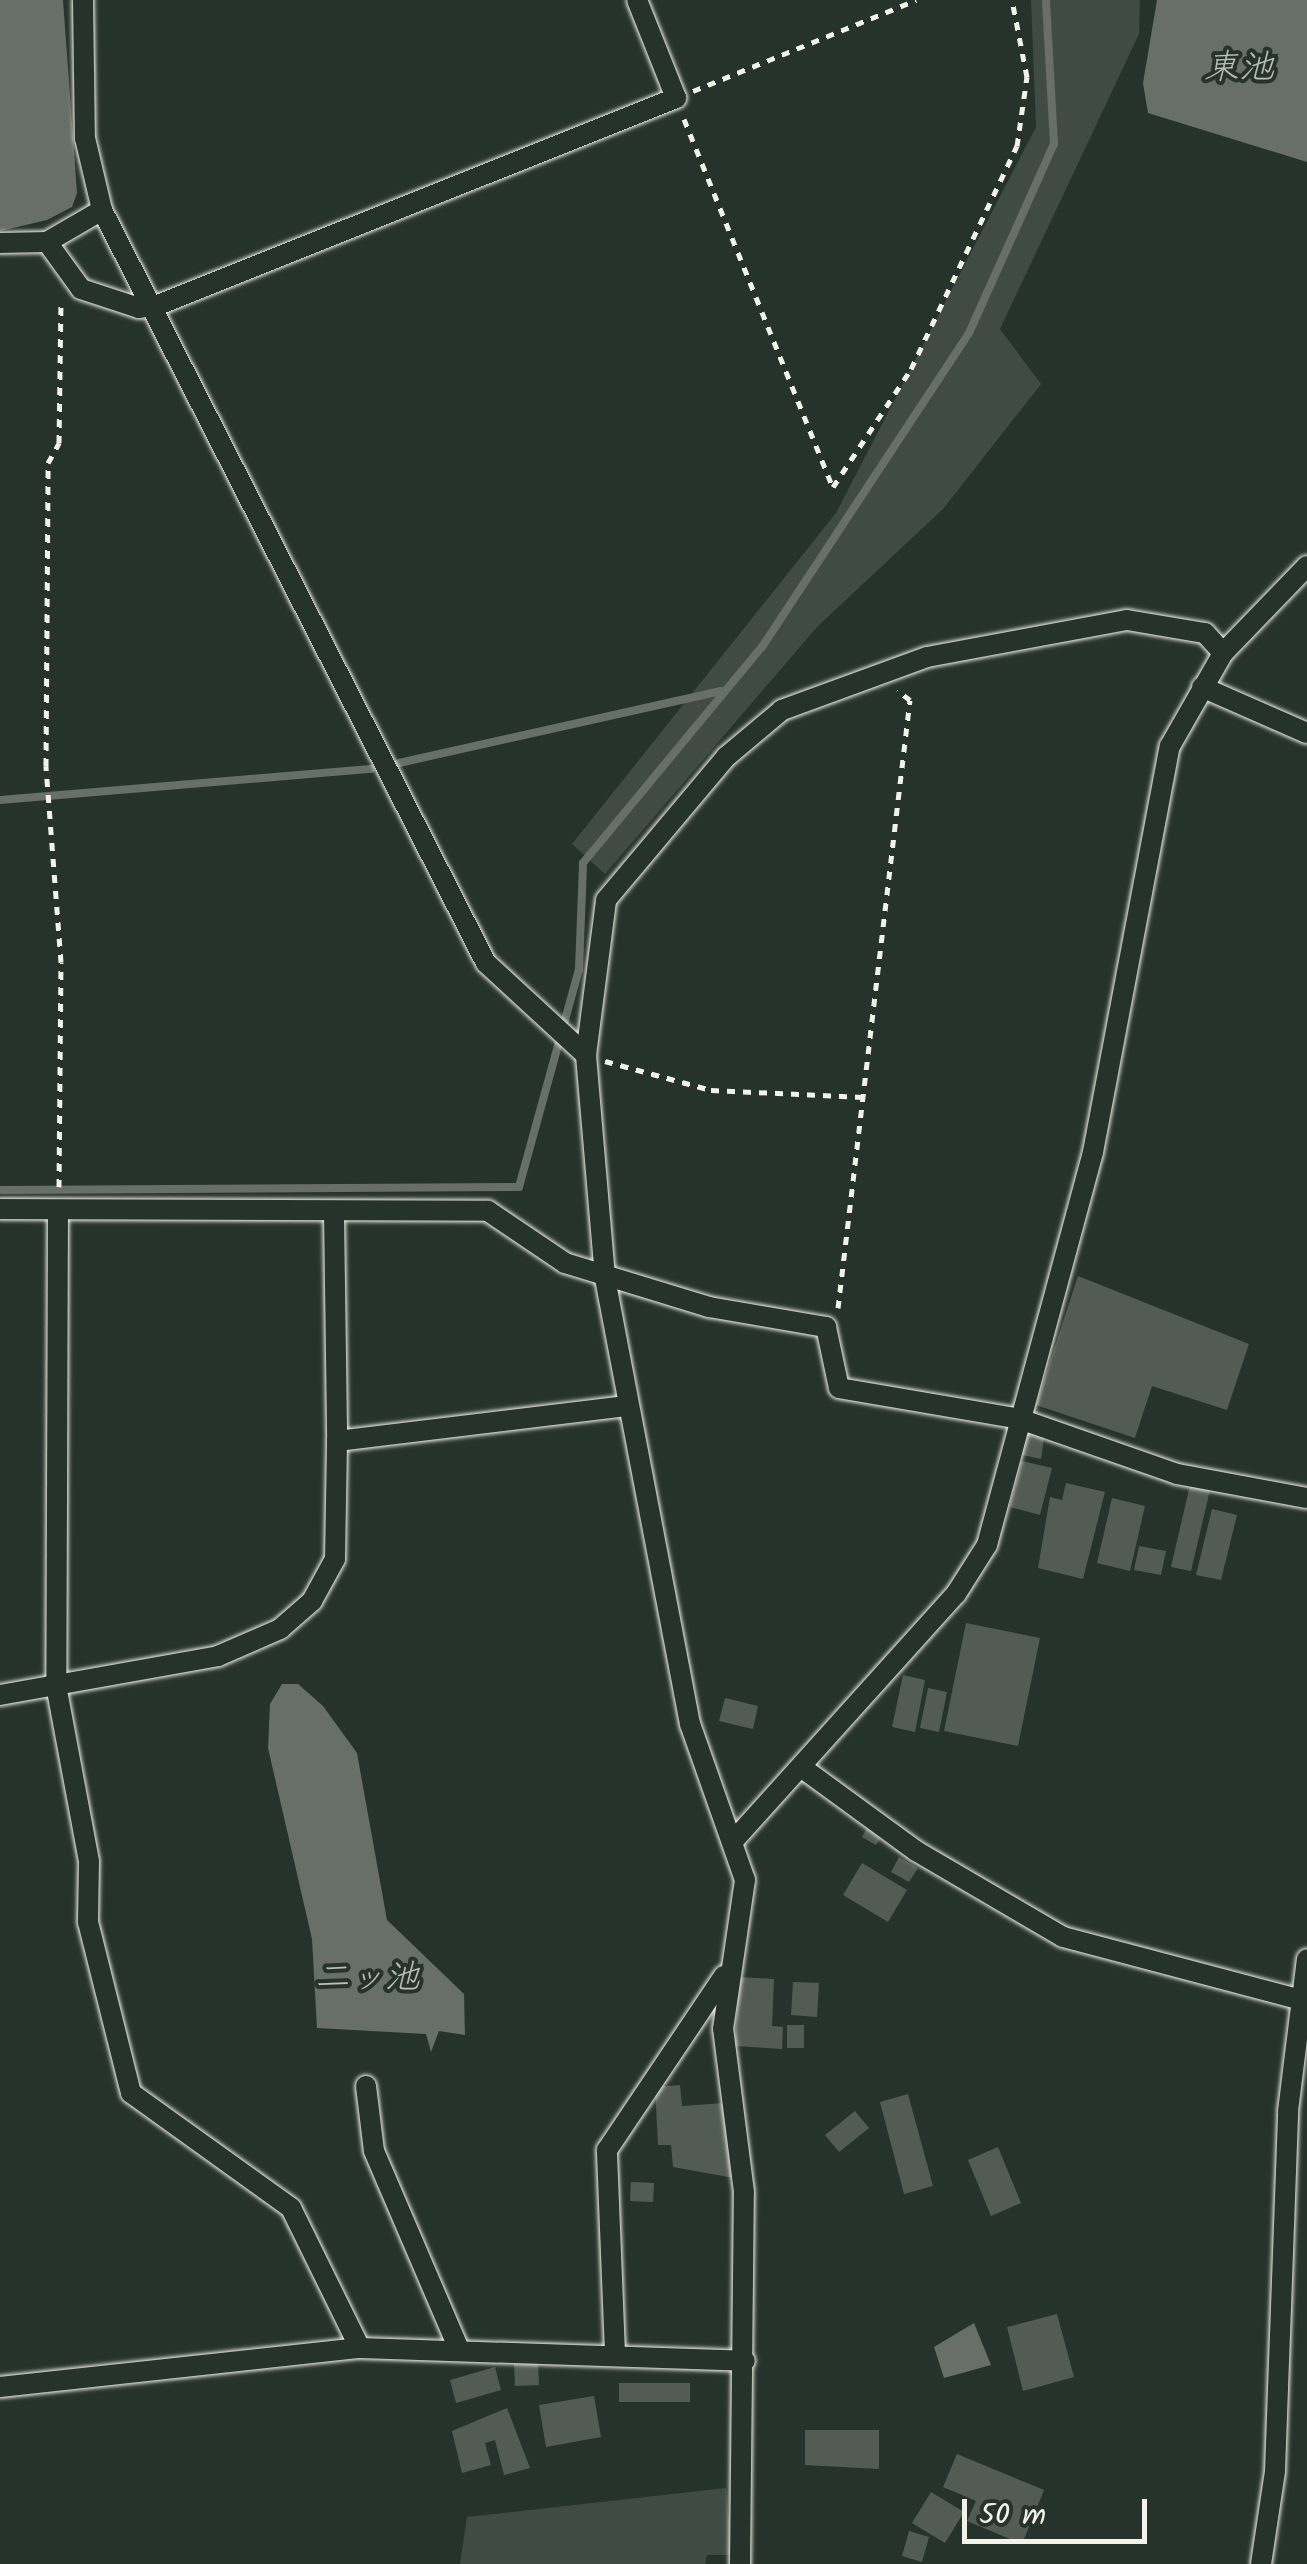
<!DOCTYPE html>
<meta charset="utf-8">
<style>
body{margin:0}
#map{position:relative;width:1307px;height:2564px;overflow:hidden;background:#26332d;font-family:Kalam,"Klee One",sans-serif}
div>[style]{position:absolute}
.green>*{inset:0;background:#414b45}
.water>*{inset:0;background:#676f68}
.stream>*{height:8px;margin:-4px;padding:0 4px;transform-origin:4px;border-radius:4px;background:#676f68}
.building>*{inset:0;background:#525c55}
.path>*{height:5px;margin-top:-2.5px;transform-origin:0;background:repeating-linear-gradient(90deg,#f4f1e8 0 8px,transparent 0 16px)}
.roads{filter:drop-shadow(0 0 2px #f4f1e8) drop-shadow(0 0 2px #f4f1e8)}
.minor>*{height:20px;margin:-10px;padding:0 10px;transform-origin:10px;border-radius:10px;background:#26332d}
span{translate:-50% -50%;white-space:nowrap;text-align:center;line-height:1.15;-webkit-text-stroke:8px #26332d;paint-order:stroke}
.water-label{font-size:35px;color:#bcbdb5;font-style:italic}
.scale{position:absolute;left:962px;top:2499px;width:185px;height:45px;box-sizing:border-box;border:5px solid #f4f1e8;border-top:0;padding-left:12px;font-size:30px;line-height:35px;white-space:nowrap;color:#f4f1e8;-webkit-text-stroke:8px #26332d;paint-order:stroke}
</style>
<div id="map">
<div class="green">
<div style="clip-path:polygon(1031px 0,1140px 0,1139px 34px,1000px 329px,1041px 384px,943px 509px,817px 627px,605px 874px,572px 844px,836px 513px,1036px 127px)"></div>
<div style="clip-path:polygon(726px 2488px,732px 2555px,707px 2555px,705px 2564px,460px 2564px,467px 2517px)"></div>
</div>
<div class="water">
<div style="clip-path:polygon(0 0,63px 0,77px 193px,72px 207px,47px 220px,0 231px)"></div>
<div style="clip-path:polygon(1157px 0,1307px 0,1307px 162px,1148px 113px,1143px 83px)"></div>
<div style="clip-path:polygon(282px 1684px,298px 1684px,323px 1706px,357px 1753px,387px 1920px,464px 1994px,465px 2035px,439px 2031px,431px 2052px,426px 2034px,317px 2028px,312px 1939px,268px 1748px,270px 1704px)"></div>
<div style="clip-path:polygon(974px 2323px,991px 2365px,944px 2378px,934px 2347px)"></div>
</div>
<div class="stream">
<div style="left:399px;top:763px;width:330px;rotate:-12.6deg"></div>
<div style="left:0;top:800px;width:372px;rotate:-4.8deg"></div>
<div style="left:0;top:1190px;width:519px;rotate:-0.33deg"></div>
<div style="left:519px;top:1187px;width:226px;rotate:-74.6deg"></div>
<div style="left:579px;top:969px;width:106px;rotate:-87.8deg"></div>
<div style="left:583px;top:863px;width:281px;rotate:-50.4deg"></div>
<div style="left:762px;top:647px;width:376px;rotate:-56.6deg"></div>
<div style="left:969px;top:333px;width:207px;rotate:-65.8deg"></div>
<div style="left:1054px;top:144px;width:144px;rotate:-93.2deg"></div>
</div>
<div class="building">
<div style="clip-path:polygon(1078px 1276px,1249px 1344px,1227px 1410px,1152px 1386px,1135px 1438px,1036px 1405px)"></div>
<div style="clip-path:polygon(1027px 1427px,1045px 1431px,1041px 1459px,1022px 1455px)"></div>
<div style="clip-path:polygon(1022px 1461px,1052px 1468px,1040px 1515px,1010px 1507px)"></div>
<div style="clip-path:polygon(1066px 1483px,1105px 1492px,1083px 1579px,1038px 1568px,1050px 1497px,1062px 1500px)"></div>
<div style="clip-path:polygon(1190px 1485px,1210px 1490px,1191px 1571px,1171px 1567px)"></div>
<div style="clip-path:polygon(1112px 1498px,1145px 1506px,1130px 1571px,1097px 1563px)"></div>
<div style="clip-path:polygon(1212px 1509px,1237px 1515px,1221px 1580px,1196px 1575px)"></div>
<div style="clip-path:polygon(1139px 1546px,1166px 1551px,1161px 1575px,1134px 1570px)"></div>
<div style="clip-path:polygon(966px 1623px,1040px 1638px,1018px 1746px,944px 1731px)"></div>
<div style="clip-path:polygon(903px 1675px,925px 1680px,915px 1732px,892px 1727px)"></div>
<div style="clip-path:polygon(928px 1688px,947px 1692px,939px 1732px,920px 1728px)"></div>
<div style="clip-path:polygon(725px 1698px,758px 1706px,753px 1729px,719px 1721px)"></div>
<div style="clip-path:polygon(868px 1826px,883px 1835px,876px 1845px,862px 1837px)"></div>
<div style="clip-path:polygon(899px 1857px,918px 1868px,909px 1882px,891px 1872px)"></div>
<div style="clip-path:polygon(862px 1863px,907px 1890px,888px 1922px,843px 1895px)"></div>
<div style="clip-path:polygon(739px 1977px,774px 1979px,772px 2026px,783px 2027px,782px 2049px,735px 2046px)"></div>
<div style="clip-path:polygon(793px 1982px,819px 1983px,817px 2017px,791px 2015px)"></div>
<div style="clip-path:polygon(787px 2025px,804px 2025px,804px 2048px,787px 2048px)"></div>
<div style="clip-path:polygon(680px 2085px,682px 2106px,725px 2103px,734px 2178px,673px 2167px,671px 2145px,658px 2145px,655px 2087px)"></div>
<div style="clip-path:polygon(908px 2094px,933px 2186px,904px 2194px,880px 2102px)"></div>
<div style="clip-path:polygon(855px 2111px,869px 2128px,839px 2152px,825px 2135px)"></div>
<div style="clip-path:polygon(998px 2147px,1021px 2203px,991px 2216px,968px 2160px)"></div>
<div style="clip-path:polygon(631px 2182px,654px 2183px,653px 2202px,630px 2201px)"></div>
<div style="clip-path:polygon(1057px 2314px,1074px 2377px,1023px 2391px,1007px 2327px)"></div>
<div style="clip-path:polygon(538px 2363px,539px 2385px,515px 2386px,514px 2364px)"></div>
<div style="clip-path:polygon(495px 2367px,501px 2390px,456px 2403px,450px 2380px)"></div>
<div style="clip-path:polygon(619px 2383px,690px 2383px,690px 2402px,619px 2402px)"></div>
<div style="clip-path:polygon(594px 2396px,601px 2437px,546px 2447px,539px 2405px)"></div>
<div style="clip-path:polygon(507px 2408px,530px 2468px,504px 2475px,495px 2440px,485px 2443px,491px 2465px,462px 2473px,452px 2431px)"></div>
<div style="clip-path:polygon(805px 2430px,879px 2430px,879px 2469px,805px 2465px)"></div>
<div style="clip-path:polygon(957px 2454px,1044px 2490px,1022px 2544px,967px 2521px,976px 2501px,943px 2487px)"></div>
<div style="clip-path:polygon(931px 2492px,964px 2512px,945px 2543px,912px 2523px)"></div>
<div style="clip-path:polygon(909px 2531px,929px 2537px,922px 2562px,902px 2556px)"></div>
</div>
<div class="path">
<div style="left:693px;top:91px;width:241px;rotate:-22.2deg"></div>
<div style="left:684px;top:119px;width:397px;rotate:68deg"></div>
<div style="left:833px;top:487px;width:141px;rotate:-56.5deg"></div>
<div style="left:911px;top:369px;width:247px;rotate:-64.6deg"></div>
<div style="left:1017px;top:146px;width:70px;rotate:-81.8deg"></div>
<div style="left:1027px;top:77px;width:78px;rotate:-101deg"></div>
<div style="left:605px;top:1061px;width:110px;rotate:15.3deg"></div>
<div style="left:711px;top:1090px;width:152px;rotate:2.6deg"></div>
<div style="left:59px;top:1187px;width:225px;rotate:-89.5deg"></div>
<div style="left:61px;top:962px;width:197px;rotate:-94.4deg"></div>
<div style="left:46px;top:766px;width:303px;rotate:-89.6deg"></div>
<div style="left:48px;top:463px;width:23px;rotate:-61deg"></div>
<div style="left:59px;top:443px;width:142px;rotate:-89.2deg"></div>
<div style="left:838px;top:1308px;width:612px;rotate:-83.25deg"></div>
<div style="left:910px;top:700px;width:16px;rotate:-142deg"></div>
</div>
<div class="roads">
<div class="minor">
<div style="left:83px;top:0;width:138px;rotate:89.2deg"></div>
<div style="left:85px;top:138px;width:74px;rotate:76.7deg"></div>
<div style="left:102px;top:210px;width:845px;rotate:62.98deg"></div>
<div style="left:486px;top:963px;width:136px;rotate:42.6deg"></div>
<div style="left:47px;top:242px;width:58px;rotate:54.1deg"></div>
<div style="left:81px;top:289px;width:61px;rotate:18.1deg"></div>
<div style="left:139px;top:308px;width:19px;rotate:-9deg"></div>
<div style="left:158px;top:305px;width:558px;rotate:-21.78deg"></div>
<div style="left:676px;top:98px;width:105px;rotate:-111.7deg"></div>
<div style="left:0;top:243px;width:47px;rotate:-1.2deg"></div>
<div style="left:47px;top:242px;width:64px;rotate:-30.2deg"></div>
<div style="left:1202px;top:687px;width:115px;rotate:23.7deg"></div>
<div style="left:0;top:1209px;width:488px;rotate:0.2deg"></div>
<div style="left:488px;top:1211px;width:93px;rotate:34deg"></div>
<div style="left:565px;top:1263px;width:151px;rotate:17deg"></div>
<div style="left:709px;top:1307px;width:119px;rotate:9.7deg"></div>
<div style="left:826px;top:1327px;width:62px;rotate:78deg"></div>
<div style="left:839px;top:1388px;width:184px;rotate:9.7deg"></div>
<div style="left:1020px;top:1419px;width:166px;rotate:19.3deg"></div>
<div style="left:1177px;top:1474px;width:132px;rotate:10.5deg"></div>
<div style="left:58px;top:1210px;width:475px;rotate:90.2deg"></div>
<div style="left:56px;top:1685px;width:180px;rotate:79.4deg"></div>
<div style="left:89px;top:1862px;width:60px;rotate:91deg"></div>
<div style="left:88px;top:1922px;width:176px;rotate:75.9deg"></div>
<div style="left:131px;top:2093px;width:197px;rotate:35.7deg"></div>
<div style="left:291px;top:2208px;width:156px;rotate:63.8deg"></div>
<div style="left:334px;top:1213px;width:228px;rotate:89.2deg"></div>
<div style="left:0;top:1695px;width:221px;rotate:-10.1deg"></div>
<div style="left:218px;top:1656px;width:68px;rotate:-23.5deg"></div>
<div style="left:280px;top:1629px;width:43px;rotate:-41.2deg"></div>
<div style="left:312px;top:1601px;width:48px;rotate:-61.3deg"></div>
<div style="left:335px;top:1559px;width:118px;rotate:-89deg"></div>
<div style="left:337px;top:1441px;width:292px;rotate:-6.9deg"></div>
<div style="left:801px;top:1767px;width:142px;rotate:36.1deg"></div>
<div style="left:916px;top:1851px;width:170px;rotate:30.3deg"></div>
<div style="left:1063px;top:1937px;width:243px;rotate:14.8deg"></div>
<div style="left:736px;top:1838px;width:329px;rotate:-48deg"></div>
<div style="left:956px;top:1594px;width:58px;rotate:-57.7deg"></div>
<div style="left:987px;top:1545px;width:407px;rotate:-74.9deg"></div>
<div style="left:1093px;top:1152px;width:413px;rotate:-79.3deg"></div>
<div style="left:1170px;top:746px;width:107px;rotate:-60.3deg"></div>
<div style="left:1223px;top:653px;width:121px;rotate:-46deg"></div>
<div style="left:366px;top:2086px;width:65px;rotate:83deg"></div>
<div style="left:374px;top:2151px;width:213px;rotate:66.8deg"></div>
<div style="left:615px;top:2353px;width:203px;rotate:-92.3deg"></div>
<div style="left:607px;top:2150px;width:210px;rotate:-56.1deg"></div>
<div style="left:0;top:2387px;width:362px;rotate:-6.2deg"></div>
<div style="left:360px;top:2348px;width:385px;rotate:1.9deg"></div>
<div style="left:740px;top:2564px;width:372px;rotate:-89.4deg"></div>
<div style="left:744px;top:2192px;width:164px;rotate:-97.3deg"></div>
<div style="left:723px;top:2029px;width:151px;rotate:-81.6deg"></div>
<div style="left:745px;top:1880px;width:165px;rotate:-109.4deg"></div>
<div style="left:690px;top:1724px;width:455px;rotate:-100.8deg"></div>
<div style="left:605px;top:1277px;width:223px;rotate:-94.9deg"></div>
<div style="left:586px;top:1055px;width:156px;rotate:-82.6deg"></div>
<div style="left:606px;top:900px;width:187px;rotate:-50deg"></div>
<div style="left:726px;top:757px;width:73px;rotate:-40deg"></div>
<div style="left:782px;top:710px;width:154px;rotate:-20.1deg"></div>
<div style="left:927px;top:657px;width:203px;rotate:-10.5deg"></div>
<div style="left:1127px;top:620px;width:79px;rotate:9.5deg"></div>
<div style="left:1205px;top:633px;width:27px;rotate:48deg"></div>
<div style="left:1261px;top:2564px;width:94px;rotate:-81.4deg"></div>
<div style="left:1275px;top:2471px;width:360px;rotate:-87.9deg"></div>
<div style="left:1288px;top:2111px;width:153px;rotate:-82.9deg"></div>
</div>
</div>
<div class="water-label">
<span style="left:1239px;top:69px">東池</span>
<span style="left:367px;top:1979px">二ッ池</span>
</div>
<div class="scale">50 m</div>
</div>
